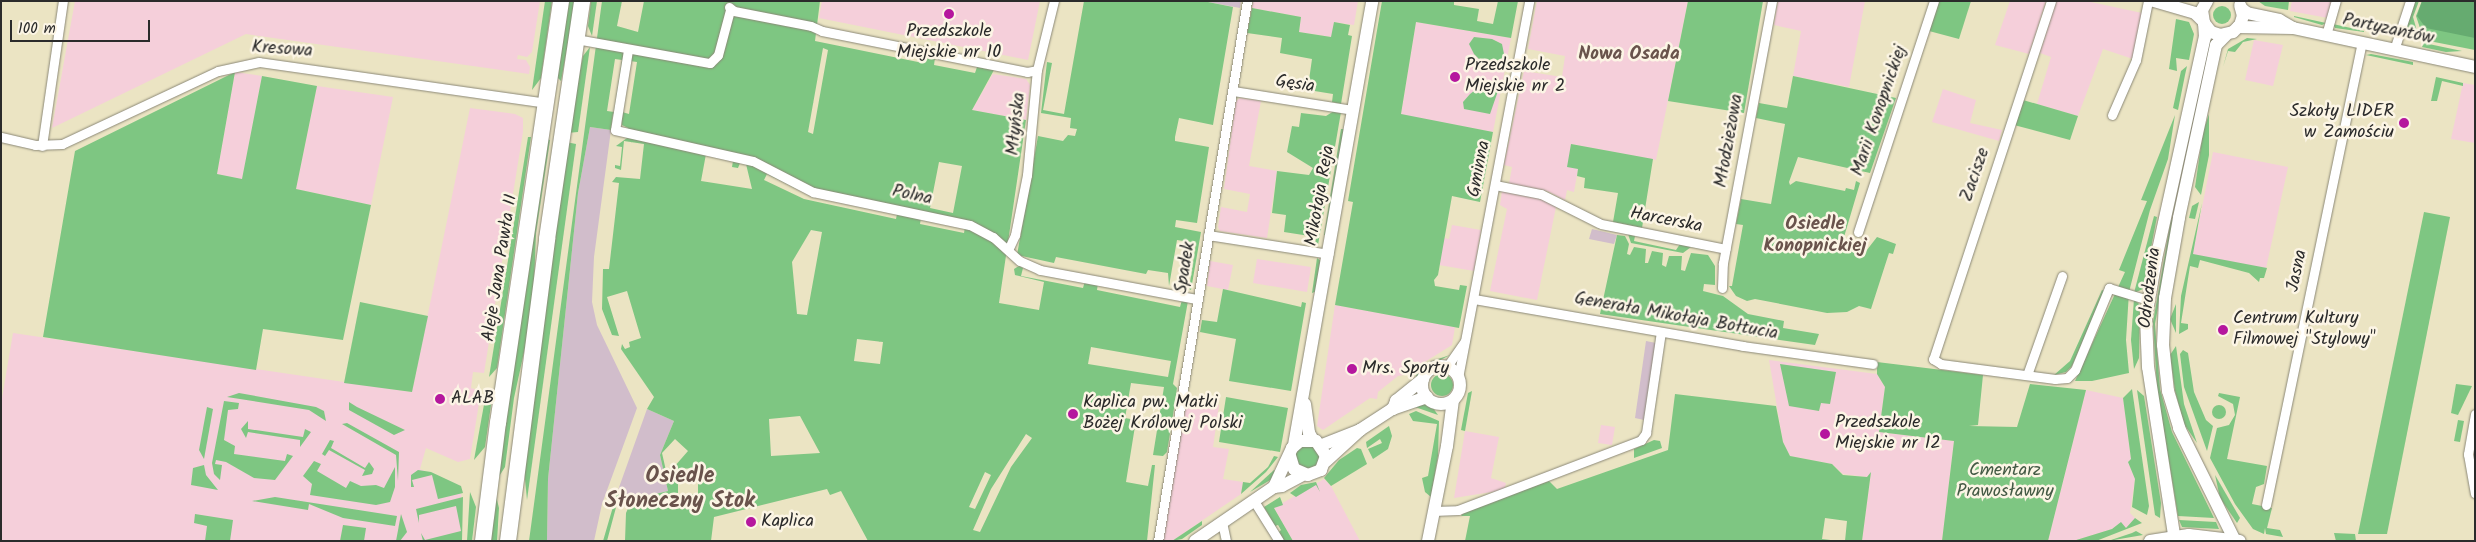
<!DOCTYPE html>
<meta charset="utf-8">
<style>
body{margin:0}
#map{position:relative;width:2476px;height:542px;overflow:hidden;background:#ebe4c3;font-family:Kalam,sans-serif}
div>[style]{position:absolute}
.built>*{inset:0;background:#f5cfda}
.industrial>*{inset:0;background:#d1bdcb}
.green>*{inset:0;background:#7ec682}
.round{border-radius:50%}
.forest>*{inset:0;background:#66ab70}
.roads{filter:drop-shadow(0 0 1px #8b8877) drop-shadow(0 0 1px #8b8877)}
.street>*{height:9px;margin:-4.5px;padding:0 4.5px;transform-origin:4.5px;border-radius:4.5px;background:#fff}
.secondary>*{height:12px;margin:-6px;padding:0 6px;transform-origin:6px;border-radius:6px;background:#fff}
.secondary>.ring{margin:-6px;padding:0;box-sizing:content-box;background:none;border:12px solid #fff;border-radius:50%}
.highway>*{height:16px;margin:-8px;padding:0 8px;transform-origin:8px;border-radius:8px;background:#fff}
.dots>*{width:14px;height:14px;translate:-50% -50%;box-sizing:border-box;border:2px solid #fcf5e5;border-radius:50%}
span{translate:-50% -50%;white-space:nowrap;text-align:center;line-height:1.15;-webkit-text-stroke:5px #fcf5e5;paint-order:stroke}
.street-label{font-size:18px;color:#2b2b2b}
.poi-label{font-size:18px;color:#2b2b2b}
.left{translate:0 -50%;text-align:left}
.right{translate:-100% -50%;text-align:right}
.park-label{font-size:18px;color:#445a45}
.neighbourhood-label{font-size:19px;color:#69534c;font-weight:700}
.district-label{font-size:22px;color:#69534c;font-weight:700}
.frame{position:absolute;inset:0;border:2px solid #2b2b2b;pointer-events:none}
.scale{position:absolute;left:10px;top:20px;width:140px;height:22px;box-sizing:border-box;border:2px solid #2b2b2b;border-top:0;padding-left:6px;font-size:15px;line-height:18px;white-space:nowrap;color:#2b2b2b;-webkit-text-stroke:4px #fcf5e5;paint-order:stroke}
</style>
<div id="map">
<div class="built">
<div style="clip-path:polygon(75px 1px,540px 1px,532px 52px,527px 57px,518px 55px,517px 59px,526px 60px,530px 67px,529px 74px,246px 34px,52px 128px)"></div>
<div style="clip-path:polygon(822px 1px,1040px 1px,1028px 60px,819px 18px)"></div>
<div style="clip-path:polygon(1253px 1px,1358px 1px,1354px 25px,1334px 22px,1332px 37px,1299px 32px,1301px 17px,1252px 8px)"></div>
<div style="clip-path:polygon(1537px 1px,1688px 1px,1656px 160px,1571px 144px,1578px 169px,1574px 192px,1567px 190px,1565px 200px,1547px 191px,1509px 184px,1512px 167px,1504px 165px,1524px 71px,1562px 77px,1565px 56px,1528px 49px)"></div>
<div style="clip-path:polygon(1778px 1px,1865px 1px,1849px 87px,1793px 76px,1801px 31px,1774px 25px)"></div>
<div style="clip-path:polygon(2010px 1px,2046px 1px,2029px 54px,1995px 45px)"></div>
<div style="clip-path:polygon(2056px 1px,2086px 1px,2142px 13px,2133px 59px,2103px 49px,2078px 116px,2037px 104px,2051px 57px,2040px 53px)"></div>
<div style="clip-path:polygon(2292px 1px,2333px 1px,2328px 18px,2290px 11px)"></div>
<div style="clip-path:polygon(1416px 22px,1511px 38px,1493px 132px,1401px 115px)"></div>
<div style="clip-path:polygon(2254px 40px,2283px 45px,2273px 86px,2245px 80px)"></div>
<div style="clip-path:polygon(235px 72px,262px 76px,242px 180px,217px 174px)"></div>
<div style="clip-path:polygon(993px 74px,1026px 79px,1030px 85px,1026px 120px,972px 110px)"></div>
<div style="clip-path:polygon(2463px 83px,2475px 85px,2475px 143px,2451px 139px)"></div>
<div style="clip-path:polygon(317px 86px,393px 97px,371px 205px,296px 189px)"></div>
<div style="clip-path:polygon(1943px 89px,1976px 100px,1970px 123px,2002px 130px,1999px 141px,1932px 122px)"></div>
<div style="clip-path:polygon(1240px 98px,1261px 101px,1249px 166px,1277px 171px,1267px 238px,1220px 231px,1218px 227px,1221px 207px,1247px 212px,1250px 194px,1224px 189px,1236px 101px)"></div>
<div style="clip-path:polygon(470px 108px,515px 114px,523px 118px,523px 132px,484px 373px,473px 372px,471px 388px,481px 391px,470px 459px,458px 462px,426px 448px,420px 469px,461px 486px,462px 541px,1px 541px,1px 404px,13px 333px,412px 392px)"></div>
<div style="clip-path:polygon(2213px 152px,2288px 167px,2265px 273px,2192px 258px)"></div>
<div style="clip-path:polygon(1502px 191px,1542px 198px,1556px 207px,1537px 300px,1490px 291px,1507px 209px,1500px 205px)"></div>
<div style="clip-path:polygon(1452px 225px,1481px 230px,1474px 271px,1439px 265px,1443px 244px,1444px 238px,1449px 239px)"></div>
<div style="clip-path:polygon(1257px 259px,1311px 267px,1307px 292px,1253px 283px)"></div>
<div style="clip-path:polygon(1210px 261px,1233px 265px,1228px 290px,1207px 286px)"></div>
<div style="clip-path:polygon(1335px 305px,1455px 327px,1452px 345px,1404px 375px,1398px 376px,1378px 392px,1377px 399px,1370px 398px,1323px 430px,1317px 426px)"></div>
<div style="clip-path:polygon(1769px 360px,1877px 374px,1885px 387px,1879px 432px,1954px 441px,1942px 541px,1862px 541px,1871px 473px,1867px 477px,1843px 474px,1832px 464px,1790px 456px,1783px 442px)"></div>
<div style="clip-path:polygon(2086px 390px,2123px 398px,2131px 459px,2128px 462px,2135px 479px,2130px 513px,2135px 518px,2126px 528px,2120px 523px,2112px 529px,2073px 541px,2048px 541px)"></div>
<div style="clip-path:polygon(1187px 399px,1219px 405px,1213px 447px,1229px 449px,1223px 479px,1243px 482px,1241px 494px,1172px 541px,1162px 541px)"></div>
<div style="clip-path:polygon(1601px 425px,1615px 427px,1612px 445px,1598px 443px)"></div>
<div style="clip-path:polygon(1465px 431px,1499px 437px,1491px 478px,1506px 483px,1504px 490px,1454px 498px)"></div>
<div style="clip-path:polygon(1324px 479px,1331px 486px,1360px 541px,1293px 541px,1274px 508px)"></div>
</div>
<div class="industrial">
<div style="clip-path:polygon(1203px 1px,1241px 1px,1240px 8px)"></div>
<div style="clip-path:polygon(590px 127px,611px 130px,594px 257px,592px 302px,597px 325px,637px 408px,602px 504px,594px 541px,547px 541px,548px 479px,578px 193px)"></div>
<div style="clip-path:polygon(1592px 229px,1617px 235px,1614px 244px,1589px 239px)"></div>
<div style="clip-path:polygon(1646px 341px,1656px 343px,1644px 420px,1635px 418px)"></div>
<div style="clip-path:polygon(647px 409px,674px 421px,660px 455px,668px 491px,635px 499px,617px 493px)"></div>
</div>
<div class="green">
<div style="clip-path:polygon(545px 1px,552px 1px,541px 78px,532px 90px)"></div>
<div style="clip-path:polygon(568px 1px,576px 1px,561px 81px,557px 77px)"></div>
<div style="clip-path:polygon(591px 1px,597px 1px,592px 36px,588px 26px)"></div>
<div style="clip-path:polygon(evenodd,602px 1px,622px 1px,617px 26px,638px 32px,644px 1px,820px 1px,815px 41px,918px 62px,919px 55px,935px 58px,934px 65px,975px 73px,977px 67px,994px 70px,972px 110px,1026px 120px,999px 303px,1039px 310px,1044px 282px,1015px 275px,1014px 269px,1019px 266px,1023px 268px,1021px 276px,1083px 288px,1085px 281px,1098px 283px,1097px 290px,1180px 307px,1182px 300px,1188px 301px,1173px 384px,1177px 388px,1173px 415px,1167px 452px,1163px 456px,1153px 455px,1164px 387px,1131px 383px,1125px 418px,1136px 420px,1126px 482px,1148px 486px,1152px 465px,1155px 465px,1147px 541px,868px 541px,841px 491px,830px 495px,827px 489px,714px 517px,711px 541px,625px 541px,626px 513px,630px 504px,618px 500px,607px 541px,603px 541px,617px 493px,635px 499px,668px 491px,660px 455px,674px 421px,647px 409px,654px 397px,621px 349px,622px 344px,625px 349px,630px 347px,629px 342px,641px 338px,627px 291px,607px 297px,619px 336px,612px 335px,602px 309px,603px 269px,609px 269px,619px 183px,612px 182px,616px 177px,640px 179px,644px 144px,624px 141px,621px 170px,615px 168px,615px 165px,620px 166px,622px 147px,616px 146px,627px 138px,628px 128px,622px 125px,621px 116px,613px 114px,611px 130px,590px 127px,578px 193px,548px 479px,547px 541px,529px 541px,602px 1px,823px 48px,828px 50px,813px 134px,808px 132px,823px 48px,602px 1px,615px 59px,622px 60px,614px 112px,607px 111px,615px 59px,602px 1px,630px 61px,637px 62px,629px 114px,622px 112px,630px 61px,602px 1px,706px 154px,733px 161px,732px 167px,738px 168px,740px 163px,746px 164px,752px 189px,701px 181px,706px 154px,602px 1px,939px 162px,962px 166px,953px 213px,930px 208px,939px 162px,602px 1px,767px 174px,805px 193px,897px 214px,896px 219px,804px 199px,764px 180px,767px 174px,602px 1px,921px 218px,965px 227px,964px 233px,920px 224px,921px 218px,602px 1px,811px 230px,822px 232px,807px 315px,797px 314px,792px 262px,811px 230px,602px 1px,857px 339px,883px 342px,880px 364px,854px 361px,857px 339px,602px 1px,1091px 347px,1171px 361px,1168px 377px,1088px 364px,1091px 347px,602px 1px,800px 416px,820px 453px,771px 456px,769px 419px,800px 416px,602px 1px,1026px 434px,1032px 438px,1011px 467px,980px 532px,973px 530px,991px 489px,1026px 434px,602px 1px,675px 439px,688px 451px,667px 475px,662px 453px,675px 439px,602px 1px,698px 468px,698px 494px,678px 494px,678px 469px,698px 468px,602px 1px,985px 472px,991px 475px,975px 509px,969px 507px,985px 472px)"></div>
<div style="clip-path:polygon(1084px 1px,1203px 1px,1233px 7px,1213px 125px,1179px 118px,1175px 137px,1175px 141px,1209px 147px,1197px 223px,1176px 220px,1175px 227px,1201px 232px,1191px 290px,1189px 289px,1196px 243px,1177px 240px,1169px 286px,1168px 273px,1148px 270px,1146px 274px,1056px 257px,1054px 263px,1017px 255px,1038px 136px,1063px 141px,1068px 135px,1075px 136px,1077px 129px,1070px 128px,1071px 118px,1041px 113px,1047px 62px,1052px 63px,1043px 110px,1064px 114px)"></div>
<div style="clip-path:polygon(1382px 1px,1454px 1px,1454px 5px,1479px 9px,1477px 21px,1493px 24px,1498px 1px,1518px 1px,1511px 38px,1416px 22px,1401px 114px,1493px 132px,1480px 202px,1452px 196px,1438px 275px,1434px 280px,1435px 286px,1459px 290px,1460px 285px,1467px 286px,1459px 328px,1335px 305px,1353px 202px,1348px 201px)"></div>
<div style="clip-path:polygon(1688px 1px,1763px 1px,1744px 113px,1668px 101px)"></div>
<div style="clip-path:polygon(1939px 1px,1971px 1px,1959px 39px,1929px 31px)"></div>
<div style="clip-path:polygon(2258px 1px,2289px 1px,2288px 10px,2265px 6px)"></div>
<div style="clip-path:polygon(2415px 1px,2419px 1px,2413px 17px,2419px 38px,2402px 35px)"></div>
<div style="clip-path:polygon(2422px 1px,2475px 1px,2475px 50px,2424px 40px,2416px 16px)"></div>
<div class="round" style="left:2213px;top:6px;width:18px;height:18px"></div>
<div style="clip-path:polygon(1252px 8px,1301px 17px,1299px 32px,1331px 37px,1334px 22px,1350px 25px,1348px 35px,1352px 36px,1341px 104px,1332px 102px,1333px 94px,1296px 88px,1298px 78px,1309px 80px,1312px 59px,1280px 53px,1282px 38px,1247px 33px)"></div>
<div style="clip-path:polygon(2294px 17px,2294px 16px,2326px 23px,2322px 25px)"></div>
<div style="clip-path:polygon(2176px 19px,2189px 22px,2194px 34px,2189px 60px,2176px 58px,2177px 71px,2169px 69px)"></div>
<div style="clip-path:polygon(2333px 24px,2364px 31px,2364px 32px,2335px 28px)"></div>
<div style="clip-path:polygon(1474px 37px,1492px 39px,1502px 44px,1504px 54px,1500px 69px,1487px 67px,1474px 54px,1469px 44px)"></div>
<div style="clip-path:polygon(2247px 38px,2257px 39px,2243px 42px,2235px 52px,2228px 51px,2223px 67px,2228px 49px)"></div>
<div style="clip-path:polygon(2424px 43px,2462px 51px,2446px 52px,2422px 47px)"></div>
<div style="clip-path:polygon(590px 47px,578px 132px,567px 133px,583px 56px)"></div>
<div style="clip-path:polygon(2371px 54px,2413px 62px,2413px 65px,2366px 55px)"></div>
<div style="clip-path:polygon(2187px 66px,2185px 75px,2178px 110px,2173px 108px,2181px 71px)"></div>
<div style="clip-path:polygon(235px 72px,217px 174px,242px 179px,262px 76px,317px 86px,296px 189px,371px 205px,343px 340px,263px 329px,256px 370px,43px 337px,75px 151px)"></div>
<div style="clip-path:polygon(1793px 76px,1896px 98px,1870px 173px,1798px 157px,1789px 182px,1790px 185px,1796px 181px,1845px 191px,1846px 188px,1854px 190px,1856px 181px,1860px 183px,1844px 237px,1853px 252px,1863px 255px,1877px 237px,1896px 244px,1893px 254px,1889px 253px,1871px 309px,1859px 306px,1847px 312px,1827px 313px,1755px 299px,1747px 301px,1736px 296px,1729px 286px,1732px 286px,1743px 225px,1736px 224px,1741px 199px,1771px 204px,1785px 124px,1756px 118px,1759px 103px,1787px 108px)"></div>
<div style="clip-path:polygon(2436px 77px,2463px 83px,2463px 86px,2442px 81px,2437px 101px,2431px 101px)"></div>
<div style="clip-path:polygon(1494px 82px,1499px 88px,1490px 114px,1464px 109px,1463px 102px,1470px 94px,1483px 84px)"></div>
<div style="clip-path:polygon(2023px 100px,2078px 116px,2070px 140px,2014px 125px)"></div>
<div style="clip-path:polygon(1334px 111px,1341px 112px,1318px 245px,1315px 245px,1316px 237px,1284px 232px,1286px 215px,1272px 213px,1277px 171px,1309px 175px,1313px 168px,1287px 152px,1292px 126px,1299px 127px,1301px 113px,1326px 116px)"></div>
<div style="clip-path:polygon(2209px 114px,2209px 155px,2201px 195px,2195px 187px,2203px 132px)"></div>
<div style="clip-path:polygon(2175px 115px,2168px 159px,2150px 210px,2129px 292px,2126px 340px,2129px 373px,2092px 381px,2075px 381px,2125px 272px,2119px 270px,2147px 201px,2141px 200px)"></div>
<div style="clip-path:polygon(1341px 129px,1345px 129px,1327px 235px,1324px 235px)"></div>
<div style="clip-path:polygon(528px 137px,531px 137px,497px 368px,489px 377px)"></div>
<div style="clip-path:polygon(547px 139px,550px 140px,536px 233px,534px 285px,526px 343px,514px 398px,505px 467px,498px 478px)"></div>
<div style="clip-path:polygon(566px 142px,576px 144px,527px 500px,524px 469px)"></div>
<div style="clip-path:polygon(1571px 144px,1653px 159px,1642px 228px,1613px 222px,1618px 193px,1584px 188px,1585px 178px,1577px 176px,1578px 169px,1567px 167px)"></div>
<div style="clip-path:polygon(2199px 202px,2195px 219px,2189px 218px,2192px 206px)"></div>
<div style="clip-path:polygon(2202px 203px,2193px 254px,2267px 268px,2264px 278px,2260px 278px,2259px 282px,2249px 273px,2200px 260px,2198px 268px,2190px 266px,2181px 323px,2188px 324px,2188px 329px,2179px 334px,2181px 296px)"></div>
<div style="clip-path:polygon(2424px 212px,2450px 217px,2387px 534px,2358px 534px)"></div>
<div style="clip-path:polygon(2154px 216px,2157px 217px,2143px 289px,2134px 293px)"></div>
<div style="clip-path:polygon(2171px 220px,2174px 220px,2155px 324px,2160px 389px,2172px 432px,2214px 518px,2178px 516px,2157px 389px,2153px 322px)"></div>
<div style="clip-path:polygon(1628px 234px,1635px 236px,1634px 241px,1676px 250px,1680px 244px,1711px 251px,1691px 247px,1683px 253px,1631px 243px)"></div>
<div style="clip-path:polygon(1617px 235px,1625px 236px,1629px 244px,1627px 254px,1630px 255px,1634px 247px,1646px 249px,1645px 263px,1648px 263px,1652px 251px,1663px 253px,1662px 265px,1666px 267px,1669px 256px,1682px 256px,1681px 270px,1685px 271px,1691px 253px,1708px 255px,1715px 266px,1715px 285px,1704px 284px,1703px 291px,1723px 296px,1748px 314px,1784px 321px,1783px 328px,1819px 334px,1815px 345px,1600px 314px)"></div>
<div style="clip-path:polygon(1317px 258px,1321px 261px,1317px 291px,1312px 293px)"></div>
<div style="clip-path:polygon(1223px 289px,1301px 307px,1302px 302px,1306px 303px,1291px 391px,1229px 381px,1236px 339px,1200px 332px,1202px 320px,1217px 322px)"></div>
<div style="clip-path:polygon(2102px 290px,2105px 291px,2072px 366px,2066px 372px,2054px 375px,2070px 361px)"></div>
<div style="clip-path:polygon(2134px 299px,2140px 305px,2139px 358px,2134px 369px,2131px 340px)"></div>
<div style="clip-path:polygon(360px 302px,428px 316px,412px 392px,344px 383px)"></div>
<div style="clip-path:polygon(2176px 304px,2176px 333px,2170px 319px)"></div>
<div style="clip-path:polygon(2176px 346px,2184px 404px,2197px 443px,2184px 424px,2175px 391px,2170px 355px)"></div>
<div style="clip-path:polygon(2183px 350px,2188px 353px,2194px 392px,2206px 420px,2213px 426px,2207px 451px,2184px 387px,2180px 354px)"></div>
<div style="clip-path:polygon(1450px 355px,1427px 367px,1418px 381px,1415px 373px,1435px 360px)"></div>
<div style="clip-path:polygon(1877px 362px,1983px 375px,1978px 425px,1969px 426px,2017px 427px,2030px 384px,2086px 390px,2048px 541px,1942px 541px,1954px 441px,1879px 432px,1885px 387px,1877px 374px)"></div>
<div style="clip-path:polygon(1780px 364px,1836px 372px,1830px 404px,1821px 403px,1819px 411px,1789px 406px)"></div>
<div class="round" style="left:1431px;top:374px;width:22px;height:22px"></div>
<div style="clip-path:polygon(2456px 384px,2472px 386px,2458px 415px,2451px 413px)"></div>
<div style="clip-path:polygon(487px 388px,492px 398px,485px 447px,474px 460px)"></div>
<div style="clip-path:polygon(2132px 389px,2149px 506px,2147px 515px,2132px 507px,2135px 479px,2128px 462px,2131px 459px,2123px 398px)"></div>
<div style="clip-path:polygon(2137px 390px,2144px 396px,2161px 503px,2160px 518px,2155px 515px)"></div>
<div style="clip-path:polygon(1472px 391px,1465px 431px,1461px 430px,1468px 393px)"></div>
<div style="clip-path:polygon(239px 393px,316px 407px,324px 411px,326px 421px,309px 410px,227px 397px)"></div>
<div style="clip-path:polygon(2219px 393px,2240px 397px,2227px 459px,2267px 466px,2264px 484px,2256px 487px,2252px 504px,2272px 508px,2267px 528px,2280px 530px,2283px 537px,2266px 534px,2265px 528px,2264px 534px,2253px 529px,2235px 504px,2210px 458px,2217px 428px,2229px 425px,2235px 415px,2233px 404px,2218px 396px)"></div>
<div style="clip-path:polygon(1675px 394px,1776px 406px,1783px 442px,1790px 456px,1832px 464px,1843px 475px,1867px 477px,1871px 472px,1862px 541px,1845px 541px,1847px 521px,1825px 518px,1822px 539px,1839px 541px,1465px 541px,1470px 516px,1461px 516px,1466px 510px,1549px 481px,1557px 489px,1668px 450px)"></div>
<div style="clip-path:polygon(1226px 397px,1288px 408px,1280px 452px,1219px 442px)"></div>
<div style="clip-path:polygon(224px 401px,239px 403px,238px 409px,228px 410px,224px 440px,235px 446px,234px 454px,285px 461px,287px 454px,293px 456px,275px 480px,254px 478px,226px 462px,216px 460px,215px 464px,222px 465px,220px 480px,214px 474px,212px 463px)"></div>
<div style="clip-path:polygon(349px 402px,357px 407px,405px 430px,394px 435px,349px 410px)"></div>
<div style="clip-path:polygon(1423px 404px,1433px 408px,1438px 415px,1415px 407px)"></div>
<div class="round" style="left:2212px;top:405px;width:14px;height:14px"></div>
<div style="clip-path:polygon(207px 407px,213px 409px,204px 459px,199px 450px)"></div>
<div style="clip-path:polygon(1416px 411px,1439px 421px,1438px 456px,1431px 497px,1425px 492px,1422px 478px,1428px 476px,1437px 424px,1413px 421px,1409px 414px)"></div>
<div style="clip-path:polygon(2458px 420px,2464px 421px,2460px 442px,2454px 441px)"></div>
<div style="clip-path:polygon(248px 421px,248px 429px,303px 437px,305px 429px,311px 432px,300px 447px,300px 440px,248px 432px,246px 438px,241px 429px)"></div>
<div style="clip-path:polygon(347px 423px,399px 452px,398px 481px,396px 455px,342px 424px)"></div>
<div style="clip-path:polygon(1389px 426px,1392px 436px,1388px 449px,1373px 459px,1368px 449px,1382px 443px,1380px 439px,1367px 448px,1366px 442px)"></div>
<div style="clip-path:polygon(330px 440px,334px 441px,331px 448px,365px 468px,369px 462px,374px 469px,372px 474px,362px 476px,365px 470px,329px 450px,325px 456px,322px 454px)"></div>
<div style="clip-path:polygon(1654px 440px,1660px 441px,1662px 448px,1634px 458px,1634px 449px)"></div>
<div style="clip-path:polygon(1311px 445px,1320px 456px,1317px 465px,1305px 470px,1295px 461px,1296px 451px,1301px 446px)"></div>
<div style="clip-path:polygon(1357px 448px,1361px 449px,1367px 464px,1331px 486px,1324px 478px,1339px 460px)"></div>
<div style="clip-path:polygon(1274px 456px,1278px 457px,1266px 472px,1241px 494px,1243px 482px,1250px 483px,1268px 467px)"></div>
<div style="clip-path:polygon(314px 461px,321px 464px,317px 471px,346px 488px,350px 481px,361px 486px,376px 485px,384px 488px,395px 467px,395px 487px,390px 502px,376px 505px,310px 495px,312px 484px,303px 476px)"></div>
<div style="clip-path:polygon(204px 465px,206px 475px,218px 490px,191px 485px,193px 468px)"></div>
<div style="clip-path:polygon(418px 470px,431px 472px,461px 486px,463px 493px,438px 499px,432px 475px,412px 480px,414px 487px,411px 487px,411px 475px)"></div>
<div style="clip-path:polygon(1274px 470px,1277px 473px,1272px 479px,1250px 492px)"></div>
<div style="clip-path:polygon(2215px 475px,2240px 518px,2237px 523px,2220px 498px)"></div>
<div style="clip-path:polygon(1316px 482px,1320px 492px,1316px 485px,1296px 497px,1290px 493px,1301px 485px)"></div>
<div style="clip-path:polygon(470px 492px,476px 507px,472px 541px,467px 541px)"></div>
<div style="clip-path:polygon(496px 496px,499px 508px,497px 541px,489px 541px)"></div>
<div style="clip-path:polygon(275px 497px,397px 516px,395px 526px,343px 518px,309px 504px,308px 510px,252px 501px)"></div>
<div style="clip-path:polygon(463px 497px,462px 541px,423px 541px,421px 533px,425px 540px,461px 531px,456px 506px,419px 515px,419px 523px,416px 509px)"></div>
<div style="clip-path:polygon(1280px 497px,1283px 505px,1274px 508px,1293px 541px,1284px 541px,1279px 532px,1281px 530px,1278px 525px,1275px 526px,1264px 507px)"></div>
<div style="clip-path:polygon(195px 514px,233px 520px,230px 541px,205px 541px,207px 526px,194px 523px)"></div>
<div style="clip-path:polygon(401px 514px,407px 532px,400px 541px,396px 541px)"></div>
<div style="clip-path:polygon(2135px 518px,2142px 523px,2096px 541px,2073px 541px,2112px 529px,2121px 522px,2126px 528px)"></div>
<div style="clip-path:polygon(2179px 520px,2216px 522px,2219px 529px,2182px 527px)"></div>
<div style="clip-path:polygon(1202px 521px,1202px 525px,1182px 539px,1172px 541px)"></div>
<div style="clip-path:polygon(343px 525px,366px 528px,364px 541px,340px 541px)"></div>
<div style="clip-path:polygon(2136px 531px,2143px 535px,2108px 541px,2132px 533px)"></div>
<div style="clip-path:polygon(2334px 533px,2355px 534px,2356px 541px,2336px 541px)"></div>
</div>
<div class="forest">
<div style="clip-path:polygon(2422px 1px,2475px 1px,2475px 38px,2426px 28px,2417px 16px)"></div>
</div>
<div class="roads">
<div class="street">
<div style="left:2051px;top:1px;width:377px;rotate:108.2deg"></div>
<div style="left:1933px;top:359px;width:9px;rotate:32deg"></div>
<div style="left:1941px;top:364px;width:115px;rotate:7.5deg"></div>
<div style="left:2055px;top:379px;width:12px;rotate:-5deg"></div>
<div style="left:2067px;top:378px;width:11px;rotate:-45deg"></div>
<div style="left:2075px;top:370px;width:89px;rotate:-67.5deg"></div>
<div style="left:2109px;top:288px;width:41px;rotate:17.1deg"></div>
<div style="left:729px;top:7px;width:6px;rotate:39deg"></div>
<div style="left:734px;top:11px;width:78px;rotate:11deg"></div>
<div style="left:811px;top:26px;width:12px;rotate:24deg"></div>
<div style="left:822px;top:31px;width:209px;rotate:11.3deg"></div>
<div style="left:1027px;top:72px;width:10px;rotate:-11deg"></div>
<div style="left:2326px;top:35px;width:35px;rotate:-74deg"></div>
<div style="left:576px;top:39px;width:136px;rotate:10.2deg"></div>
<div style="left:710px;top:63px;width:11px;rotate:-45deg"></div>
<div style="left:718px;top:55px;width:47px;rotate:-75.1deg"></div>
<div style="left:628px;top:50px;width:81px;rotate:99.2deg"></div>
<div style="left:615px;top:130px;width:141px;rotate:12.7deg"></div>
<div style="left:753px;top:161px;width:68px;rotate:27.3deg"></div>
<div style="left:813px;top:192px;width:160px;rotate:11.9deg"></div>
<div style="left:970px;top:225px;width:26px;rotate:28deg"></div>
<div style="left:993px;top:237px;width:36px;rotate:42deg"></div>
<div style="left:1020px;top:261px;width:22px;rotate:24deg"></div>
<div style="left:1040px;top:270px;width:160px;rotate:10.5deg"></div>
<div style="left:2394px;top:50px;width:52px;rotate:-71.9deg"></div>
<div style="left:1233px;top:91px;width:121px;rotate:9deg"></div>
<div style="left:2112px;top:115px;width:60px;rotate:-66.4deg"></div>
<div style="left:2136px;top:60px;width:60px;rotate:-78.5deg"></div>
<div style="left:1px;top:137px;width:35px;rotate:13deg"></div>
<div style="left:35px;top:145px;width:27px;rotate:-2deg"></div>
<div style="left:62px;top:144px;width:172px;rotate:-25.1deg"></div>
<div style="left:218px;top:71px;width:42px;rotate:-12.4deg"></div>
<div style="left:259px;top:62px;width:290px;rotate:8.1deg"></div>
<div style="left:42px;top:146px;width:147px;rotate:-81.8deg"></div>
<div style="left:1495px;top:185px;width:47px;rotate:11.1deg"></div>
<div style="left:1541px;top:194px;width:65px;rotate:26.6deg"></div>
<div style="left:1601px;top:224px;width:127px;rotate:11.3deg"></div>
<div style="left:1858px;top:232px;width:243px;rotate:-71.8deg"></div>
<div style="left:1208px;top:235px;width:122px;rotate:8.9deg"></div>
<div style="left:1008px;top:250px;width:17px;rotate:-65deg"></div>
<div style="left:1015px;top:235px;width:61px;rotate:-78.7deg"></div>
<div style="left:1027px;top:175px;width:105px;rotate:-84.6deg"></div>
<div style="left:1037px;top:70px;width:71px;rotate:-76.2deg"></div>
<div style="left:1722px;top:288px;width:25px;rotate:-88deg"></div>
<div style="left:1723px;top:263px;width:267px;rotate:-79.4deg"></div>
<div style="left:1474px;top:299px;width:273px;rotate:9.9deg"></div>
<div style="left:1743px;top:346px;width:131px;rotate:7.9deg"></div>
<div style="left:1446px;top:368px;width:32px;rotate:-55deg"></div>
<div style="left:2027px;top:375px;width:105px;rotate:-70.5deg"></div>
<div style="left:1458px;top:378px;width:384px;rotate:-79.3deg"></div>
<div style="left:2475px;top:414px;width:41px;rotate:99.9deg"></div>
<div style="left:2468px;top:454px;width:40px;rotate:80deg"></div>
<div style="left:1254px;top:501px;width:47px;rotate:58deg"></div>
<div style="left:2266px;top:505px;width:472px;rotate:-78.3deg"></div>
<div style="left:1433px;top:511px;width:25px;rotate:-2deg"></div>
<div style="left:1458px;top:510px;width:196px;rotate:-20.9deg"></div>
<div style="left:1641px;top:440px;width:9px;rotate:-54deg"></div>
<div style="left:1646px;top:433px;width:102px;rotate:-81.6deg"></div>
<div style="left:1222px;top:522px;width:19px;rotate:78deg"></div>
<div style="left:1158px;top:541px;width:547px;rotate:-80.64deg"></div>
</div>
<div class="secondary">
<div style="left:2154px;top:1px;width:43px;rotate:16.3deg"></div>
<div style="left:2195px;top:13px;width:10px;rotate:45deg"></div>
<div style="left:2207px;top:1px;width:10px;rotate:119deg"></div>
<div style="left:2202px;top:10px;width:13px;rotate:81deg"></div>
<div style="left:2204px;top:23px;width:11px;rotate:52deg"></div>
<div style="left:2211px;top:32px;width:9px;rotate:18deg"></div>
<div style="left:2220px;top:35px;width:13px;rotate:-13deg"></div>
<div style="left:2233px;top:32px;width:10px;rotate:-45deg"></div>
<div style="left:2240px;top:25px;width:9px;rotate:-72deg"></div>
<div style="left:2243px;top:16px;width:11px;rotate:-105deg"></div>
<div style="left:2242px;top:9px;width:6px;rotate:39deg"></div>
<div style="left:2247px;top:13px;width:33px;rotate:12deg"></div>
<div style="left:2279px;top:20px;width:16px;rotate:30deg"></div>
<div style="left:2293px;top:28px;width:186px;rotate:12.1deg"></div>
<div style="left:2238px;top:27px;width:55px;rotate:1deg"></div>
<div style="left:2226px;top:35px;width:14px;rotate:135deg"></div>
<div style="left:2216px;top:45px;width:177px;rotate:102.1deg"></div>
<div style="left:2179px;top:218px;width:81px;rotate:99.9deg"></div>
<div style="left:2165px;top:298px;width:47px;rotate:92.4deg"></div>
<div style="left:2163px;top:345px;width:46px;rotate:83.8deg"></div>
<div style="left:2168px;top:391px;width:39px;rotate:73deg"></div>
<div style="left:2179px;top:428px;width:126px;rotate:63.6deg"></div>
<div class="ring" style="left:1422px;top:366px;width:26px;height:26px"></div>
<div style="left:1305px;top:404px;width:29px;rotate:82deg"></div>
<div style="left:1309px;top:433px;width:8px;rotate:60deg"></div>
<div style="left:1393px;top:409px;width:9px;rotate:-69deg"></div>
<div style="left:1396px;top:401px;width:35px;rotate:-39deg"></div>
<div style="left:1294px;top:445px;width:451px;rotate:-80deg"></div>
<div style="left:1322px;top:445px;width:41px;rotate:-21.5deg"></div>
<div style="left:1360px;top:430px;width:38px;rotate:-33deg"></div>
<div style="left:1392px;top:409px;width:37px;rotate:-19deg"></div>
<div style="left:1326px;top:461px;width:46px;rotate:-42.4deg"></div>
<div style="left:1274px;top:487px;width:8px;rotate:-7deg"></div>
<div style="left:1282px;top:486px;width:24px;rotate:-28deg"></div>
<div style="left:1195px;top:541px;width:96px;rotate:-34.4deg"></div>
<div style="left:1274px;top:487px;width:43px;rotate:-65.2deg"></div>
<div style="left:1292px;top:448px;width:11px;rotate:-41deg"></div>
<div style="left:1300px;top:441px;width:16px"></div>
<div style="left:1316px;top:441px;width:18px;rotate:56deg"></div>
<div style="left:1326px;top:456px;width:15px;rotate:110deg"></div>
<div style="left:1321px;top:470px;width:14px;rotate:159deg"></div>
<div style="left:1308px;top:475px;width:15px;rotate:-157deg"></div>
<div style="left:1294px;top:469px;width:14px;rotate:-107deg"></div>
<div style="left:1428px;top:541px;width:97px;rotate:-78.7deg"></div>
<div style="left:1447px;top:446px;width:46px;rotate:-82.6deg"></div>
<div style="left:2150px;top:541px;width:39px;rotate:-9deg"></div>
<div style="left:2189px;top:535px;width:51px;rotate:6.7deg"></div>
<div style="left:2175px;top:541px;width:176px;rotate:-98.8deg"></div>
<div style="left:2148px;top:367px;width:50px;rotate:-92.3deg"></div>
<div style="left:2146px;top:317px;width:59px;rotate:-80.2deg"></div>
<div style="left:2156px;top:259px;width:227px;rotate:-77.6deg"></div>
<div style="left:2205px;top:37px;width:14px;rotate:-94deg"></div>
</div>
<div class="highway">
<div style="left:483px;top:541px;width:119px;rotate:-82.8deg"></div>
<div style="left:498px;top:423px;width:427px;rotate:-81.5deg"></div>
<div style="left:508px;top:541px;width:305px;rotate:-82.6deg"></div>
<div style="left:547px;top:239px;width:241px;rotate:-81.6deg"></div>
</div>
</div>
<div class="dots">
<div style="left:949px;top:14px;background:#b5179e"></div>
<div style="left:1455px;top:77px;background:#b5179e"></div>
<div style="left:2404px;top:123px;background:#b5179e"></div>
<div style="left:2223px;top:330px;background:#b5179e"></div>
<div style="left:1352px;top:369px;background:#b5179e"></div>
<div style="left:440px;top:399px;background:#b5179e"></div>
<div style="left:1073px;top:414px;background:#b5179e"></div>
<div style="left:1825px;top:434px;background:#b5179e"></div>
<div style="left:751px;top:522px;background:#b5179e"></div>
</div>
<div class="street-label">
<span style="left:2388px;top:30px;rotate:12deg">Partyzantów</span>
<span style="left:282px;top:50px;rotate:4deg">Kresowa</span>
<span style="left:1295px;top:85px;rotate:9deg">Gęsia</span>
<span style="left:1880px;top:111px;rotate:-71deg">Marii Konopnickiej</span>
<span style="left:1017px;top:124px;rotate:-84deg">Młyńska</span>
<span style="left:1730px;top:141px;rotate:-80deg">Młodzieżowa</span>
<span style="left:1480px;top:169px;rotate:-79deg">Gminna</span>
<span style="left:1976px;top:175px;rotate:-71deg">Zacisze</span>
<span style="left:912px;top:196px;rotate:12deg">Polna</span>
<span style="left:1321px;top:196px;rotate:-80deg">Mikołaja Reja</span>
<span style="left:1666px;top:221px;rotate:11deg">Harcerska</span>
<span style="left:501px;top:268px;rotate:-81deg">Aleje Jana Pawła II</span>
<span style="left:1186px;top:268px;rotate:-81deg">Spadek</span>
<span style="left:2298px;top:271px;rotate:-78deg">Jasna</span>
<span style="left:2151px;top:288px;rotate:-83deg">Odrodzenia</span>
<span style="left:1676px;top:317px;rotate:10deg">Generała Mikołaja Bołtucia</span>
</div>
<div class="poi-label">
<span style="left:949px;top:43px">Przedszkole<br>Miejskie nr 10</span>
<span class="left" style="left:1465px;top:77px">Przedszkole<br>Miejskie nr 2</span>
<span class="right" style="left:2394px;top:123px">Szkoły LIDER<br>w Zamościu</span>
<span class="left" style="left:2233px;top:330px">Centrum Kultury<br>Filmowej "Stylowy"</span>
<span class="left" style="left:1362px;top:369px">Mrs. Sporty</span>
<span class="left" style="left:451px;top:399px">ALAB</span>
<span class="left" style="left:1083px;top:414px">Kaplica pw. Matki<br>Bożej Królowej Polski</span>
<span class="left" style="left:1835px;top:434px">Przedszkole<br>Miejskie nr 12</span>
<span class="left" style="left:761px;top:522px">Kaplica</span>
</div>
<div class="park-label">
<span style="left:2005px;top:482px">Cmentarz<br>Prawosławny</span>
</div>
<div class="neighbourhood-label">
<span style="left:1629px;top:55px">Nowa Osada</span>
<span style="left:1815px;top:236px">Osiedle<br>Konopnickiej</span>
</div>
<div class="district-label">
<span style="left:680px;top:489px">Osiedle<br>Słoneczny Stok</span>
</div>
<div class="frame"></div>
<div class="scale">100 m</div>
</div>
